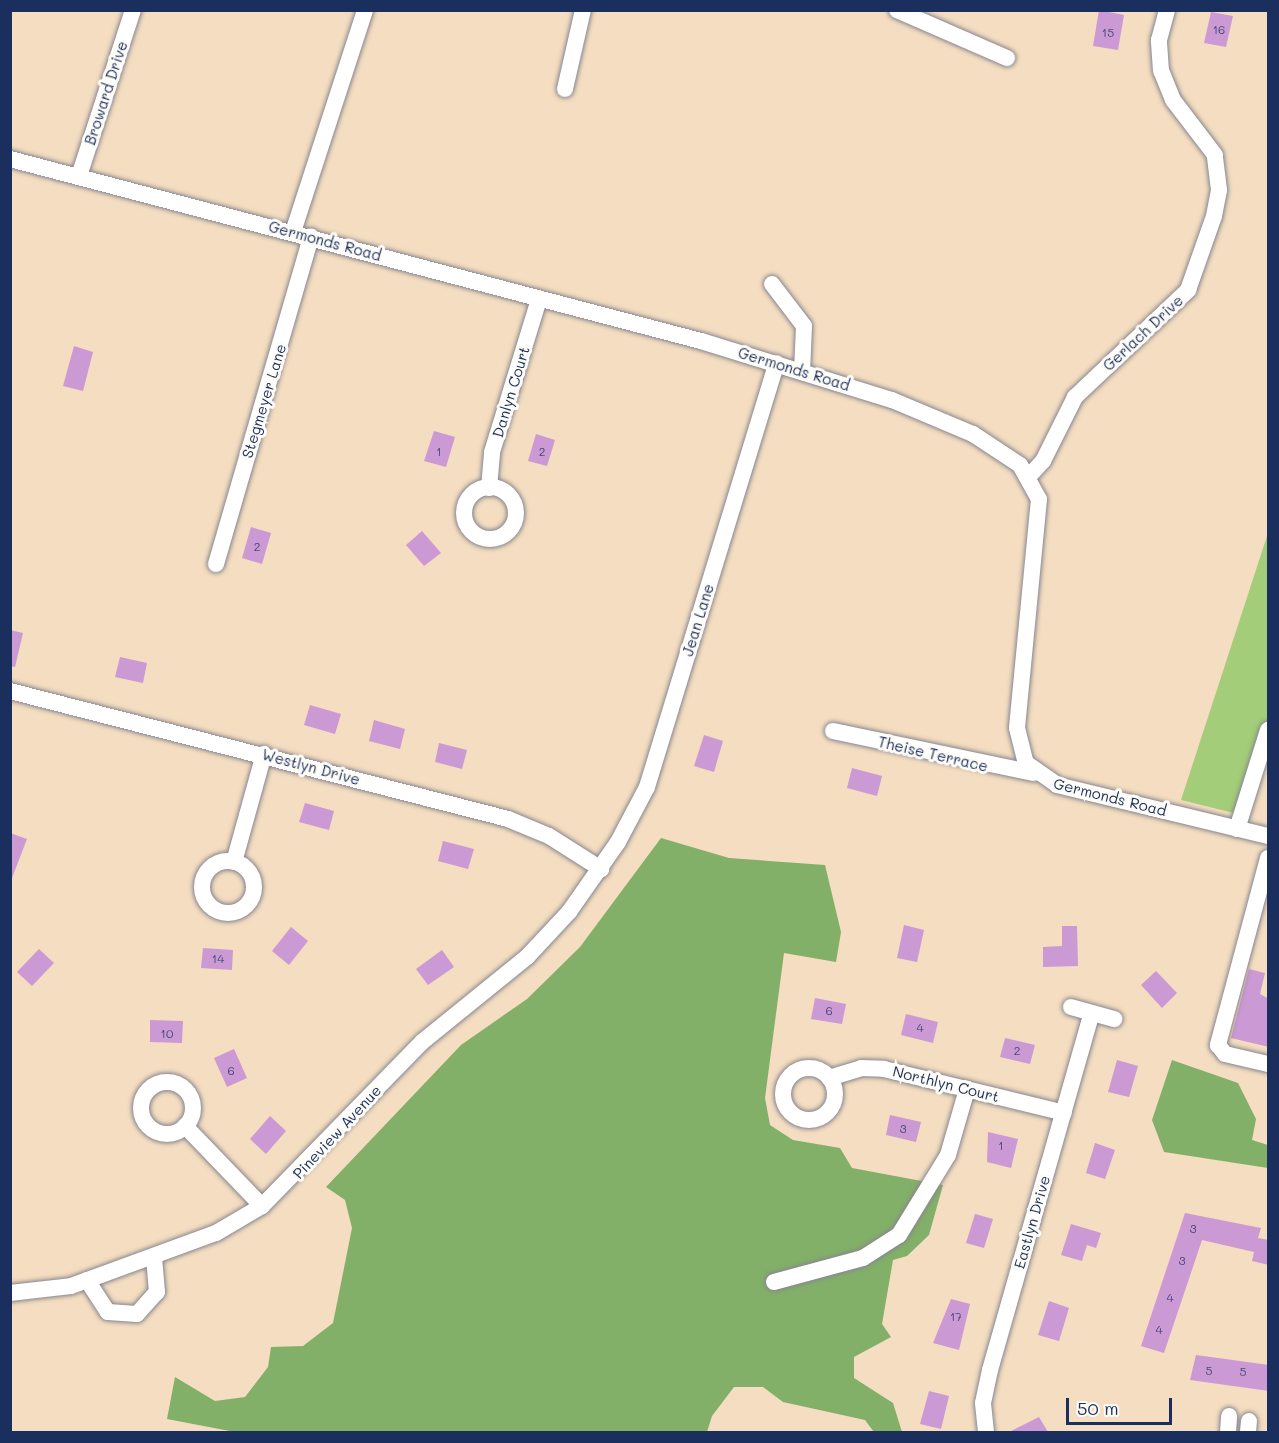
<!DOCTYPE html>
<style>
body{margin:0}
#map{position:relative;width:1279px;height:1443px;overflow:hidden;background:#f4ddc0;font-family:Mali,sans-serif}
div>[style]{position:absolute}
.green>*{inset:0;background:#a3cd78}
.forest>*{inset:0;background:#82b068}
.building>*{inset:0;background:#cb99d3}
.roads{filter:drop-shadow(0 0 2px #88868f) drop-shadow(0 0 2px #88868f)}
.minor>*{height:16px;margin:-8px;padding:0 8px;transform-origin:8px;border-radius:8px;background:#fff}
.minor>.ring{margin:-8px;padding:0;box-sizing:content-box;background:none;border:16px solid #fff;border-radius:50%}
span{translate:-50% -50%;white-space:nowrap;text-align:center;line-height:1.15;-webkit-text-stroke:6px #fdfcf7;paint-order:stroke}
.number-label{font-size:12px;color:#474a7b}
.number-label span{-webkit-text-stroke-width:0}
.street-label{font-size:15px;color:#1b2f5e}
.frame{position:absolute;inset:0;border:12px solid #1b2f5e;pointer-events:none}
.scale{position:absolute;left:1066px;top:1398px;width:106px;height:27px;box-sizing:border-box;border:3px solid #1b2f5e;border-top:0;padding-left:8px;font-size:18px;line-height:21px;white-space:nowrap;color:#1b2f5e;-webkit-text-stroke:4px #fdfcf7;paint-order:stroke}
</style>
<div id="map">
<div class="green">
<div style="clip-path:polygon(1268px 533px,1268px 744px,1246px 816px,1181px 800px)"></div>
</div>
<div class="forest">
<div style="clip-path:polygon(661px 838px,729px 858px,825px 865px,841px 932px,836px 962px,784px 953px,765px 1098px,770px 1125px,793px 1140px,840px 1148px,852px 1168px,943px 1185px,929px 1235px,907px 1256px,893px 1260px,882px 1324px,891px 1337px,854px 1357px,854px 1378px,893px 1403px,902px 1432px,874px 1432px,865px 1420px,783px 1402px,763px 1387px,734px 1387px,712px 1416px,707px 1432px,235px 1432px,167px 1419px,175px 1377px,215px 1401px,245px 1397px,268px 1367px,271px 1347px,303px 1346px,333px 1323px,352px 1228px,345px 1200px,326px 1187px,461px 1045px,527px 999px,580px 947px)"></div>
<div style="clip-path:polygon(1172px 1060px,1238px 1083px,1256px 1119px,1252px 1140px,1268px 1145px,1268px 1168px,1164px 1152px,1152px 1120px)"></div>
</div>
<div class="building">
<div style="clip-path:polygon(1099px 10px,1124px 15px,1118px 50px,1093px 46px)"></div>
<div style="clip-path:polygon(1211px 12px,1233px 16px,1226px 47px,1204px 43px)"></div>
<div style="clip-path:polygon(74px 346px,93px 352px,83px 391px,63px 386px)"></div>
<div style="clip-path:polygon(434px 431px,455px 437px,446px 467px,424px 461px)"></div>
<div style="clip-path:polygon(536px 434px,555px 440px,547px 466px,528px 461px)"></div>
<div style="clip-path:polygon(251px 527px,271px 533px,262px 564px,242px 558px)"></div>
<div style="clip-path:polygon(422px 531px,441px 553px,424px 566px,406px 545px)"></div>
<div style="clip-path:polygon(10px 630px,23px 633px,15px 667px,10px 666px)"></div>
<div style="clip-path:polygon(120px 657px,147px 663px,143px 683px,115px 677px)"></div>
<div style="clip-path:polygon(310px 705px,341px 714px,335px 734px,304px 725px)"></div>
<div style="clip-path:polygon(374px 720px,405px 729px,400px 749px,369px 741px)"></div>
<div style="clip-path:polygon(704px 735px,723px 741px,714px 772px,694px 766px)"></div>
<div style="clip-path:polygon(439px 743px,467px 750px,462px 769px,435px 762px)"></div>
<div style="clip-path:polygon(852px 768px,882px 776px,877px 796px,847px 788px)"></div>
<div style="clip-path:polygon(305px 803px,334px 811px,329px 830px,299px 822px)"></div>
<div style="clip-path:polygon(10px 833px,27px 839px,12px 878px,10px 878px)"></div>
<div style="clip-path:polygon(443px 841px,474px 849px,468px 869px,438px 861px)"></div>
<div style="clip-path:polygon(904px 925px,924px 930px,917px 962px,897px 958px)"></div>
<div style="clip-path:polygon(1062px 926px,1077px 926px,1078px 966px,1043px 967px,1043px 947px,1062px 946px)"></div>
<div style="clip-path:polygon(291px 927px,308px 941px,289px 965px,272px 951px)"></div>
<div style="clip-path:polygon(203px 948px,233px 950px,232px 970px,201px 968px)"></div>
<div style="clip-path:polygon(39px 949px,54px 963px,32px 986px,17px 972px)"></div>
<div style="clip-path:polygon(442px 950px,454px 967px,428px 985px,416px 969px)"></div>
<div style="clip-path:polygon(1249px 969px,1265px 973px,1260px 994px,1269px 999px,1269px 1047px,1231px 1038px)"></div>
<div style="clip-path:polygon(1156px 971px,1177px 993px,1162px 1008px,1141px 985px)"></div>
<div style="clip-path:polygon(815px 998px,846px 1004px,842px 1024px,811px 1019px)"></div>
<div style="clip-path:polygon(906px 1014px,938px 1022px,933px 1043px,901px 1035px)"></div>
<div style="clip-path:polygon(150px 1020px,183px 1021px,182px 1043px,150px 1042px)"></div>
<div style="clip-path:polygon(1005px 1038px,1035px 1045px,1030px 1064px,1000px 1057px)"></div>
<div style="clip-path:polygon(234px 1049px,247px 1078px,227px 1087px,214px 1058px)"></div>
<div style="clip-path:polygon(1117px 1060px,1138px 1066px,1129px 1097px,1108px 1092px)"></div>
<div style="clip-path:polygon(890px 1115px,921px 1122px,916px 1142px,886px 1135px)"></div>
<div style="clip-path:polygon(270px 1116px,286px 1131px,266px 1154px,250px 1139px)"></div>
<div style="clip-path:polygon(988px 1132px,1018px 1139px,1011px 1168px,987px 1162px)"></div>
<div style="clip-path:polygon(1095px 1143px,1115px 1150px,1105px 1179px,1086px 1173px)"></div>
<div style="clip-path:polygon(1185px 1213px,1261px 1228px,1258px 1238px,1269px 1240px,1269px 1265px,1252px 1261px,1254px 1252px,1202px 1240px,1164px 1353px,1141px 1346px)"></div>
<div style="clip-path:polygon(975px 1214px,993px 1219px,984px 1248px,966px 1243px)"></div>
<div style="clip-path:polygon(1071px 1224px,1101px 1233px,1096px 1248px,1087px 1245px,1082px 1261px,1061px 1255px)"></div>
<div style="clip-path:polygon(951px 1299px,970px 1304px,959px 1350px,933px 1343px)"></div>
<div style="clip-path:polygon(1049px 1301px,1069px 1308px,1059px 1341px,1038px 1335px)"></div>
<div style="clip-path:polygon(1196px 1355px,1269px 1365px,1269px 1391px,1190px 1380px)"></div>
<div style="clip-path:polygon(929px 1391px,949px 1396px,941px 1429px,920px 1424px)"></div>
<div style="clip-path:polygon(1039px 1417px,1048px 1432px,1009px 1432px)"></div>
</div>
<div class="roads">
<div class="minor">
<div style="left:897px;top:10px;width:120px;rotate:23.6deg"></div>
<div style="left:565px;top:89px;width:81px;rotate:-77.2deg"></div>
<div style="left:10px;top:159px;width:715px;rotate:14.76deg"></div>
<div style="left:701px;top:341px;width:200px;rotate:17.2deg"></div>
<div style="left:892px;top:400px;width:88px;rotate:22.8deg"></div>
<div style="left:973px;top:434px;width:56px;rotate:33.4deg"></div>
<div style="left:1020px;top:465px;width:39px;rotate:61deg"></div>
<div style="left:1039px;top:499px;width:230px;rotate:95.5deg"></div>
<div style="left:1017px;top:728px;width:36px;rotate:76deg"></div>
<div style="left:1026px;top:763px;width:38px;rotate:35deg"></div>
<div style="left:1057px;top:785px;width:217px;rotate:13.6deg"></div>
<div style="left:79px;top:176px;width:175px;rotate:-72deg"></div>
<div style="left:293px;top:232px;width:233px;rotate:-72deg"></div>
<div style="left:772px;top:284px;width:53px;rotate:52.7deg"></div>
<div style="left:804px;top:326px;width:45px;rotate:92.5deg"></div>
<div style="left:1029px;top:476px;width:21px;rotate:-47deg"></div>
<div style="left:1043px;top:461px;width:72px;rotate:-63.4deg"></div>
<div style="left:1075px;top:397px;width:156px;rotate:-43.4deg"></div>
<div style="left:1188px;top:290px;width:78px;rotate:-70.6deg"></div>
<div style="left:1214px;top:216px;width:26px;rotate:-79deg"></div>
<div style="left:1219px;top:190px;width:35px;rotate:-97deg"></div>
<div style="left:1215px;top:155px;width:69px;rotate:-127.4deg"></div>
<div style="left:1173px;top:100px;width:31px;rotate:-112deg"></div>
<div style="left:1161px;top:71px;width:31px;rotate:-94deg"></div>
<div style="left:1159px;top:40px;width:31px;rotate:-75deg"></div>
<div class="ring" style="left:464px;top:487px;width:36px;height:36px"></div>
<div style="left:489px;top:488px;width:36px;rotate:-85deg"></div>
<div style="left:492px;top:452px;width:160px;rotate:-72.9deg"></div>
<div style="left:216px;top:564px;width:341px;rotate:-73.8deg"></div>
<div style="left:10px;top:691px;width:514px;rotate:14.41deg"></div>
<div style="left:508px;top:819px;width:44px;rotate:22.5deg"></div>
<div style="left:549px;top:836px;width:62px;rotate:32.4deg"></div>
<div style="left:833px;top:731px;width:205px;rotate:11.8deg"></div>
<div style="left:1237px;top:829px;width:104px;rotate:-72.6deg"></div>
<div style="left:1268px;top:858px;width:194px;rotate:105deg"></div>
<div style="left:1218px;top:1045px;width:11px;rotate:52deg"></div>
<div style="left:1225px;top:1054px;width:44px;rotate:13.1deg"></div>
<div class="ring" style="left:202px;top:861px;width:36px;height:36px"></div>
<div style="left:234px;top:862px;width:112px;rotate:-74.5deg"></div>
<div style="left:1071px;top:1007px;width:45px;rotate:15.6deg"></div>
<div class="ring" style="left:783px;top:1068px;width:36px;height:36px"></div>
<div style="left:829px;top:1078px;width:34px;rotate:-17deg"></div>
<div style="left:861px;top:1068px;width:23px;rotate:2deg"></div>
<div style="left:884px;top:1069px;width:185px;rotate:13.7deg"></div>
<div class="ring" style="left:141px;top:1082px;width:36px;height:36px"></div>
<div style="left:185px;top:1126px;width:111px;rotate:46.1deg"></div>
<div style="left:87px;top:1280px;width:38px;rotate:57deg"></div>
<div style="left:108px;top:1312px;width:29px;rotate:4deg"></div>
<div style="left:137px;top:1314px;width:30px;rotate:-48deg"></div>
<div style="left:157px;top:1292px;width:36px;rotate:-95deg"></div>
<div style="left:774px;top:1282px;width:92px;rotate:-15.1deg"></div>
<div style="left:863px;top:1258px;width:43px;rotate:-32.6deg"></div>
<div style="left:899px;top:1235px;width:94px;rotate:-58.5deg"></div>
<div style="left:948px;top:1155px;width:69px;rotate:-73.9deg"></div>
<div style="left:10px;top:1293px;width:61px;rotate:-6.5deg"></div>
<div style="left:71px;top:1286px;width:154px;rotate:-20.1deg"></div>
<div style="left:216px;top:1233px;width:53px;rotate:-30.4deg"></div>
<div style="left:262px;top:1206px;width:229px;rotate:-45.7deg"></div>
<div style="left:422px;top:1042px;width:135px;rotate:-39deg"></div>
<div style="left:527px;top:957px;width:62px;rotate:-47deg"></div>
<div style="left:569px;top:912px;width:85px;rotate:-55deg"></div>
<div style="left:618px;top:842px;width:62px;rotate:-62.2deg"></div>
<div style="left:647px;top:787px;width:443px;rotate:-73deg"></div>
<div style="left:986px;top:1432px;width:29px;rotate:-96deg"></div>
<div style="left:983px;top:1403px;width:34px;rotate:-78deg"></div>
<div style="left:990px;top:1370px;width:371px;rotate:-74.1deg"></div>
<div style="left:1228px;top:1432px;width:16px;rotate:-86deg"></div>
<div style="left:1248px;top:1432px;width:11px;rotate:-85deg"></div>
</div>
</div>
<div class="number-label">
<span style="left:1219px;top:30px">16</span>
<span style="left:1108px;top:33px">15</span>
<span style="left:439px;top:452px">1</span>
<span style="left:542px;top:452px">2</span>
<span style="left:257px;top:547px">2</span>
<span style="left:218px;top:959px">14</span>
<span style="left:829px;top:1011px">6</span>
<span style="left:920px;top:1028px">4</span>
<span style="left:167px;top:1034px">10</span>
<span style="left:1017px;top:1051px">2</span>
<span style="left:231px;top:1071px">6</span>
<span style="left:903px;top:1129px">3</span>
<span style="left:1001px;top:1146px">1</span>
<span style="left:1193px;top:1229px">3</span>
<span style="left:1182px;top:1261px">3</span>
<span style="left:1170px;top:1298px">4</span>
<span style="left:956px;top:1317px">17</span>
<span style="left:1159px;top:1330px">4</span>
<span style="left:1209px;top:1371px">5</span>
<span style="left:1243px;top:1372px">5</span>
</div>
<div class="street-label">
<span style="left:106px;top:93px;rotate:-72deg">Broward Drive</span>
<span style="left:325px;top:241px;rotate:15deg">Germonds Road</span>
<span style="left:1143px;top:333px;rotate:-43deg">Gerlach Drive</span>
<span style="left:794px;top:369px;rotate:17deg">Germonds Road</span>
<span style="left:511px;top:392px;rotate:-73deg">Danlyn Court</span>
<span style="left:264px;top:401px;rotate:-73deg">Stegmeyer Lane</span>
<span style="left:698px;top:620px;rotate:-73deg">Jean Lane</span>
<span style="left:933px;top:754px;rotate:13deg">Theise Terrace</span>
<span style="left:311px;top:767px;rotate:15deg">Westlyn Drive</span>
<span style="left:1110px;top:797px;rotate:14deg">Germonds Road</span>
<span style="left:946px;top:1084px;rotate:14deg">Northlyn Court</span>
<span style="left:337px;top:1132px;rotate:-47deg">Pineview Avenue</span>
<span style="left:1032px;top:1222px;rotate:-74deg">Eastlyn Drive</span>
</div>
<div class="frame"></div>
<div class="scale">50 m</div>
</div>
